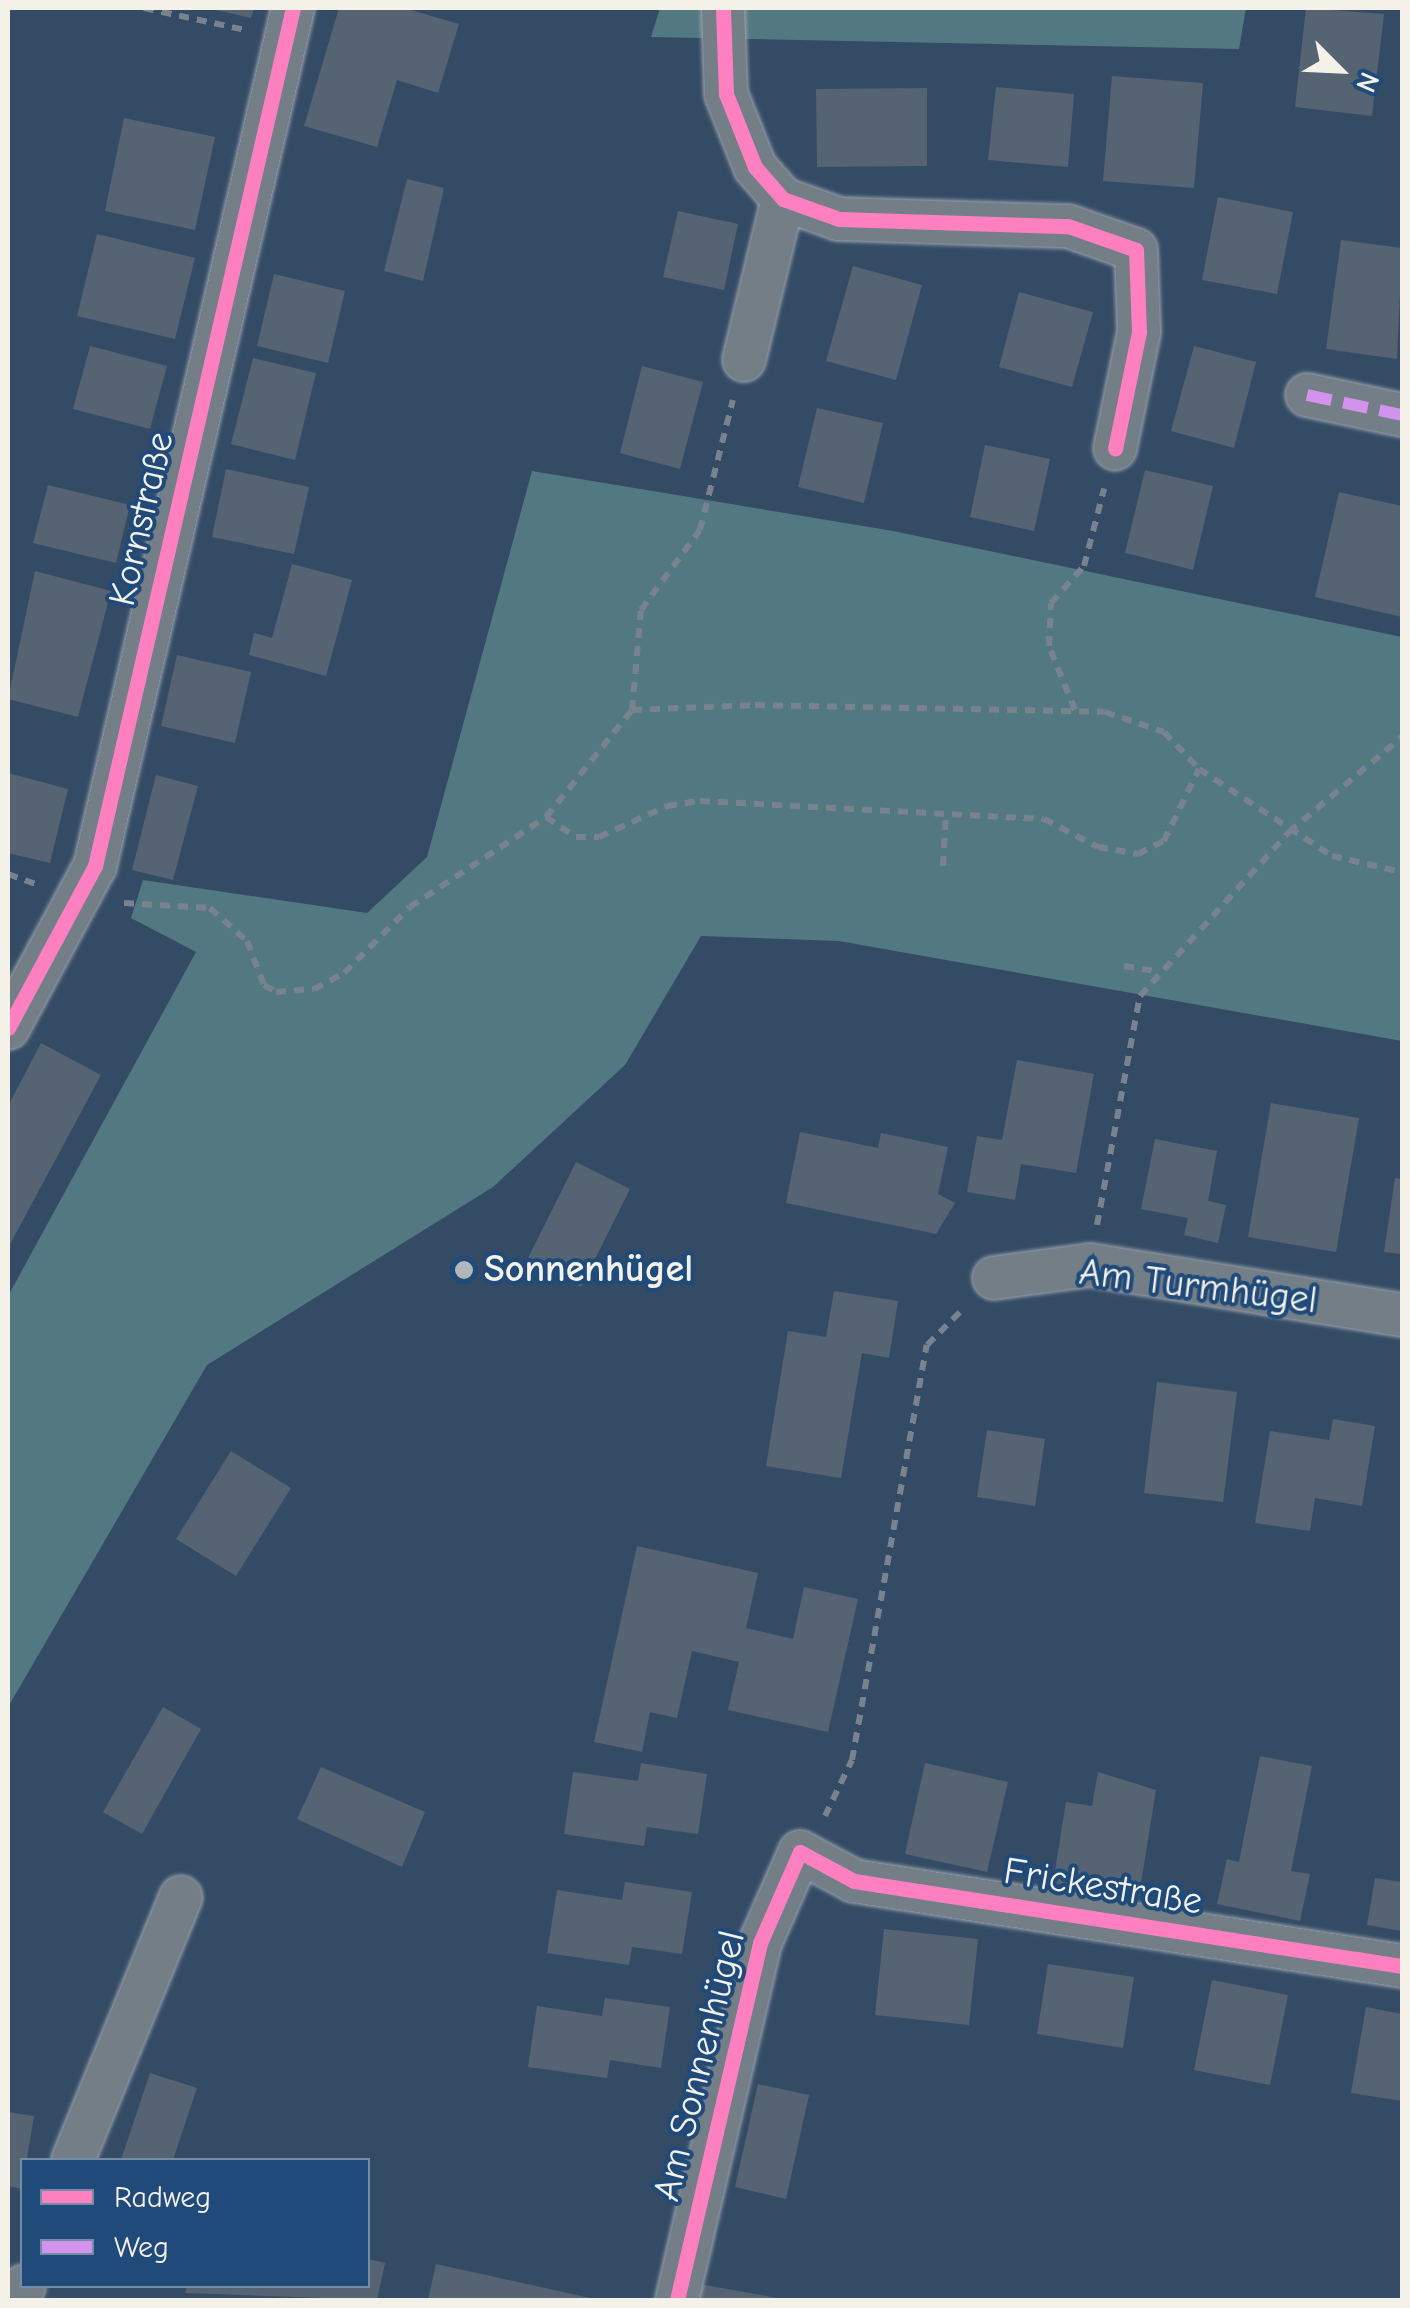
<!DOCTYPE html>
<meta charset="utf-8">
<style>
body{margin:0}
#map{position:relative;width:1410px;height:2308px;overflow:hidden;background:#344b65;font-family:"Comic Neue",sans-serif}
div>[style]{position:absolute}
.green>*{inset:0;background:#527882}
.building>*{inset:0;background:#566372}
.path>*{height:6px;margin-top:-3px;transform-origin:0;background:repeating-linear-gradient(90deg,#78838f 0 10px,transparent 0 18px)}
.roads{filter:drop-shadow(0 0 2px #9ba5af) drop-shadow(0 0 2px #9ba5af)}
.street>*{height:42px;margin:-21px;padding:0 21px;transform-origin:21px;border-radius:21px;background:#737e87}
.quiet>*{height:12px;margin-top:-6px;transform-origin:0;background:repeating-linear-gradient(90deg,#d193ec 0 25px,transparent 0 37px)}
.cycleway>*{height:15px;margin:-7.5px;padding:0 7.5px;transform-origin:7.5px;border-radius:7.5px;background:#ff80c0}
.dots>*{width:28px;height:28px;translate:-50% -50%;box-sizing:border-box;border:5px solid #1f4a7a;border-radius:50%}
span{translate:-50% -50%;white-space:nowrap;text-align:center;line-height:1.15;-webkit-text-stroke:8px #1f4a7a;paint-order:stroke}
.street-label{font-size:38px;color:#f4f1e8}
.poi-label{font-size:38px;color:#f4f1e8;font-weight:700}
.left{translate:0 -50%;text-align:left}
.frame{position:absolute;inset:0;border:10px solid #f4f1e8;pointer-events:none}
.legend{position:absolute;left:20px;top:2158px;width:350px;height:130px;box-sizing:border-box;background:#1f4a7a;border:2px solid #748da6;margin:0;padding:12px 18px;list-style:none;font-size:30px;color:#f4f1e8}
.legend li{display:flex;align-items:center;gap:20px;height:50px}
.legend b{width:50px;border:2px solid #748da6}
.north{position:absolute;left:1290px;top:20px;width:100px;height:100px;-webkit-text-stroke:8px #1f4a7a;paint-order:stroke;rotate:114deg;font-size:28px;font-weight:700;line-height:40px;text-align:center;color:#f4f1e8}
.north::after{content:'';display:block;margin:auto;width:35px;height:45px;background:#f4f1e8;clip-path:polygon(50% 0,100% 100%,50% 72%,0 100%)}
</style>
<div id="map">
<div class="green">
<div style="clip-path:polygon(660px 8px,1246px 8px,1239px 49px,651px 37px)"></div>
<div style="clip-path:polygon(532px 471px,893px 531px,1402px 637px,1402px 1041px,839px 941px,701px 936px,625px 1065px,493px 1187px,207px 1365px,8px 1707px,8px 1296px,196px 952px,131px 918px,143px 880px,367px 913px,427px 857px)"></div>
</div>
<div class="building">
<div style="clip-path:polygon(207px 8px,254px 8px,251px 18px)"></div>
<div style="clip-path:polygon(339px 8px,404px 8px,459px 24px,438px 93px,397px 80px,377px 147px,304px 126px)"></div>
<div style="clip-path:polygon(1306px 8px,1384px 14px,1372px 116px,1295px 107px)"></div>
<div style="clip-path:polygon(1112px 76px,1203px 83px,1194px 188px,1103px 181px)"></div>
<div style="clip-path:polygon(996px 87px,1074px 94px,1068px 167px,988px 160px)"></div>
<div style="clip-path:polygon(927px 88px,927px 166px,817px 167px,816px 89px)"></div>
<div style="clip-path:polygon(124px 118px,215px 137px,195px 230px,105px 211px)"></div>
<div style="clip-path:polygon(407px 179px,444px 188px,423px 281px,384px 271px)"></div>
<div style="clip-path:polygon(1218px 197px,1293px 212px,1277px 294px,1202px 280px)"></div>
<div style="clip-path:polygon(678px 211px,738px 224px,724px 290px,663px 277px)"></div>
<div style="clip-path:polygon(97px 234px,195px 258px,175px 339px,77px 316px)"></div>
<div style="clip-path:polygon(1341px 240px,1402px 248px,1397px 359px,1326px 349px)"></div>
<div style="clip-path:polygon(853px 266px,922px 285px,896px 380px,826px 361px)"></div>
<div style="clip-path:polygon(274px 274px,345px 291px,328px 363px,257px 346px)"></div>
<div style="clip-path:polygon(1019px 292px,1093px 312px,1072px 387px,999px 367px)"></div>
<div style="clip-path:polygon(90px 346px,167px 366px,150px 429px,73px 409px)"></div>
<div style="clip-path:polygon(1194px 346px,1256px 362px,1234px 448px,1171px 431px)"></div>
<div style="clip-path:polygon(253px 358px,316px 373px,295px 460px,231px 444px)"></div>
<div style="clip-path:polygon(642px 366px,703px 382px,680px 469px,620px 453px)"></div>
<div style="clip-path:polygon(817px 408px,883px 423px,864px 503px,798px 487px)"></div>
<div style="clip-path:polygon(985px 445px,1050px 459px,1034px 531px,970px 517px)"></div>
<div style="clip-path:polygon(226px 469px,309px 487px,294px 554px,212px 537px)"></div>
<div style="clip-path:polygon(1145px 470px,1213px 486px,1193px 570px,1125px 553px)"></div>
<div style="clip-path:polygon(48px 485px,130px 505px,116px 563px,33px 543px)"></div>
<div style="clip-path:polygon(1339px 492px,1402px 506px,1402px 617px,1315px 597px)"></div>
<div style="clip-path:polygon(292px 564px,352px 580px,326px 676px,249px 655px,254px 633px,272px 638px)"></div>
<div style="clip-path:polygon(35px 571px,111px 591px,78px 717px,8px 699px)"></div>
<div style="clip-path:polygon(177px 655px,251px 672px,235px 743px,161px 726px)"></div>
<div style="clip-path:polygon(8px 773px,68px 789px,50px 863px,8px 853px)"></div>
<div style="clip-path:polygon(156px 775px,198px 786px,173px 880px,132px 870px)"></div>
<div style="clip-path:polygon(41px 1043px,101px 1075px,8px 1248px,8px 1106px)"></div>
<div style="clip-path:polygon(1017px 1060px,1094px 1074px,1076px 1173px,1021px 1164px,1015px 1200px,967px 1192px,977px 1136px,1002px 1140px)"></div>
<div style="clip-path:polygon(1271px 1103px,1359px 1118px,1336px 1252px,1248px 1237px)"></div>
<div style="clip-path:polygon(800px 1132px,878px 1148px,881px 1133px,948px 1147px,938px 1194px,955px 1203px,936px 1234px,786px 1203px)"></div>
<div style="clip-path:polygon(1155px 1139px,1217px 1151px,1208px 1201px,1226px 1205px,1218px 1243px,1184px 1235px,1188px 1218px,1141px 1209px)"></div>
<div style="clip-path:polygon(576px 1162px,630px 1189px,581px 1287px,527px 1260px)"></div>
<div style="clip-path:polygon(1395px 1178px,1402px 1179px,1402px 1254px,1384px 1252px)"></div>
<div style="clip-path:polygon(834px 1291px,898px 1301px,889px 1358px,862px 1353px,841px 1478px,766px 1466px,788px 1331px,826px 1337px)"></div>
<div style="clip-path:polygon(1157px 1382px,1237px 1392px,1223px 1502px,1144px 1493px)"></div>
<div style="clip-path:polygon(1333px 1419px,1375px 1426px,1362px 1506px,1315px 1498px,1310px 1531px,1255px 1523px,1270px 1431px,1329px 1440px)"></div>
<div style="clip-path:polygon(987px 1430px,1045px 1439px,1035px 1506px,977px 1497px)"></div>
<div style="clip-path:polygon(231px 1451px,291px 1488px,236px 1576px,176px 1539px)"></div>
<div style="clip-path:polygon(637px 1546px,758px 1573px,746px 1628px,793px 1639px,804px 1587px,858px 1599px,828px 1732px,728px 1710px,739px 1662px,692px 1651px,677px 1718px,650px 1712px,642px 1752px,594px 1742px)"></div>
<div style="clip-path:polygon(163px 1707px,201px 1729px,142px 1834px,103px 1812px)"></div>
<div style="clip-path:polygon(1260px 1756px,1312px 1766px,1291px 1871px,1310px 1874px,1300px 1921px,1217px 1904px,1227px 1859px,1239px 1862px)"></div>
<div style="clip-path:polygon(641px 1763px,707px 1774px,698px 1834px,647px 1827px,644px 1846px,564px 1834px,573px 1772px,638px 1781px)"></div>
<div style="clip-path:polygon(925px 1763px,1008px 1782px,987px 1872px,905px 1854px)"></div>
<div style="clip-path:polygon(321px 1767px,425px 1812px,402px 1867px,297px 1819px)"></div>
<div style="clip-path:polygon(1098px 1772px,1156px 1790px,1139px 1896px,1053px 1883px,1066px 1802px,1092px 1806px)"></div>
<div style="clip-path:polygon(1375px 1878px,1402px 1882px,1402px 1931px,1367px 1925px)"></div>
<div style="clip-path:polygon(625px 1882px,692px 1892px,682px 1954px,632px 1947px,629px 1965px,547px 1953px,557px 1890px,622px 1900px)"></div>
<div style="clip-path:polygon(884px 1929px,978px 1939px,969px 2025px,875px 2015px)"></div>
<div style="clip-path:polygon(1048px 1964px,1134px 1977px,1123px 2048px,1037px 2034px)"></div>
<div style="clip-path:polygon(1212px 1980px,1288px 1995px,1270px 2085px,1194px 2070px)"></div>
<div style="clip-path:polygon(605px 1998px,670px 2007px,661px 2068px,610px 2060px,607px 2078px,528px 2067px,537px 2006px,602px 2016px)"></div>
<div style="clip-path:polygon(1366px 2007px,1402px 2014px,1402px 2101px,1351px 2093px)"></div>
<div style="clip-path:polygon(150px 2073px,197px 2088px,173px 2160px,121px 2160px)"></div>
<div style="clip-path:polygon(758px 2084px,809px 2095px,786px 2199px,735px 2187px)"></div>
<div style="clip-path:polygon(8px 2112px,34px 2116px,22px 2189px,8px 2186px)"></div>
<div style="clip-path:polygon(368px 2259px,385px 2263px,377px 2300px,185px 2293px,187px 2286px,368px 2286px)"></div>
<div style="clip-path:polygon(436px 2264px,595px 2299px,594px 2300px,428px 2300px)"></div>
<div style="clip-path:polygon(700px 2284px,783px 2299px,783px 2300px,697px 2300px)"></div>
</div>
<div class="path">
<div style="left:144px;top:8px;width:103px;rotate:12.3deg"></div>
<div style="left:632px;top:710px;width:100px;rotate:-84.9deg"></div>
<div style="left:641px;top:610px;width:99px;rotate:-53.6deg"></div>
<div style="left:700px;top:530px;width:134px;rotate:-75.8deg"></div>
<div style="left:1075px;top:710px;width:69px;rotate:-112.1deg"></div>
<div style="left:1049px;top:646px;width:43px;rotate:-87.3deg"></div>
<div style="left:1051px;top:603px;width:50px;rotate:-48.3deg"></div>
<div style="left:1084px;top:566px;width:80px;rotate:-75.4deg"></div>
<div style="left:546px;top:817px;width:36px;rotate:34deg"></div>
<div style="left:576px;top:837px;width:23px"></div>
<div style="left:599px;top:837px;width:75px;rotate:-24.5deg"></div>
<div style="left:667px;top:806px;width:33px;rotate:-9deg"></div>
<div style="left:700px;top:801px;width:344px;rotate:3deg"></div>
<div style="left:1044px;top:819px;width:61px;rotate:27.4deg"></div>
<div style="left:1098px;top:847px;width:41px;rotate:9.9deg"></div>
<div style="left:1138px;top:854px;width:29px;rotate:-27deg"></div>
<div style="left:1164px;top:841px;width:80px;rotate:-64.1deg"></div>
<div style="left:943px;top:866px;width:53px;rotate:-86.8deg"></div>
<div style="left:8px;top:874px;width:33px;rotate:20deg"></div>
<div style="left:124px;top:903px;width:86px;rotate:3.3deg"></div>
<div style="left:210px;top:908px;width:50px;rotate:41.7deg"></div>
<div style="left:247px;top:941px;width:47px;rotate:68.9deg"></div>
<div style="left:264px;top:985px;width:14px;rotate:30deg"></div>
<div style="left:276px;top:992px;width:38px;rotate:-5deg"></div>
<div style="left:314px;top:989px;width:34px;rotate:-28deg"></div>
<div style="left:344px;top:973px;width:93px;rotate:-45deg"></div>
<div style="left:410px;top:907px;width:163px;rotate:-33.5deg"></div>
<div style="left:546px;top:817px;width:137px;rotate:-51.2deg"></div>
<div style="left:632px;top:710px;width:123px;rotate:-2.3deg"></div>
<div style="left:755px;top:705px;width:350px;rotate:1.1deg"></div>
<div style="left:1105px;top:712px;width:62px;rotate:18.7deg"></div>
<div style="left:1164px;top:732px;width:51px;rotate:46.6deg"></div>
<div style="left:1199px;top:769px;width:159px;rotate:33.2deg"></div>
<div style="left:1332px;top:856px;width:72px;rotate:12.9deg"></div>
<div style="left:1124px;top:966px;width:33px;rotate:9deg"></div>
<div style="left:1097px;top:1225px;width:233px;rotate:-79.4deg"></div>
<div style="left:1140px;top:996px;width:222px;rotate:-47.7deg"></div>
<div style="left:1289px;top:832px;width:148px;rotate:-40.1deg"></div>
<div style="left:825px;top:1816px;width:62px;rotate:-64.3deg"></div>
<div style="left:852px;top:1760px;width:422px;rotate:-79.8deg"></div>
<div style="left:927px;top:1345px;width:54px;rotate:-45deg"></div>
</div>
<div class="roads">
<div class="street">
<div style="left:723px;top:8px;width:86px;rotate:88deg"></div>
<div style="left:726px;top:94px;width:79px;rotate:68.3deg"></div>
<div style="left:755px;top:167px;width:43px;rotate:48.8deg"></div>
<div style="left:783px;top:199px;width:59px;rotate:19.7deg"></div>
<div style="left:839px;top:219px;width:229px;rotate:1.8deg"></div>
<div style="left:1068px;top:226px;width:72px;rotate:19.4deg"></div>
<div style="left:1136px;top:250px;width:82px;rotate:87.9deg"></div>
<div style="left:1139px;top:332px;width:119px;rotate:101.6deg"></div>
<div style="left:744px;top:360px;width:166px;rotate:-76.4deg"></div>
<div style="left:1307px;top:395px;width:97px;rotate:11.9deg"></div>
<div style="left:8px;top:1028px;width:184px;rotate:-61.8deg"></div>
<div style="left:95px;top:866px;width:881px;rotate:-77.01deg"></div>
<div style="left:994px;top:1278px;width:97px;rotate:-7.7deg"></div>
<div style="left:1090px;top:1265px;width:316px;rotate:9.1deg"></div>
<div style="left:73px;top:2160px;width:284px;rotate:-67.7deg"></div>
<div style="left:18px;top:2300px;width:15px;rotate:-67deg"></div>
<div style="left:677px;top:2300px;width:367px;rotate:-76.9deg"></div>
<div style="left:760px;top:1943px;width:99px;rotate:-66.3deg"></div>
<div style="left:800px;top:1852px;width:61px;rotate:28.2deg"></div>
<div style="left:854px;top:1881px;width:555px;rotate:8.82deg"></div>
</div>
</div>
<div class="quiet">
<div style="left:1307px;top:395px;width:97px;rotate:11.9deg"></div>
</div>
<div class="cycleway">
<div style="left:723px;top:8px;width:86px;rotate:88deg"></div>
<div style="left:726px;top:94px;width:79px;rotate:68.3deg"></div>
<div style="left:755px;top:167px;width:43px;rotate:48.8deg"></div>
<div style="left:783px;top:199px;width:59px;rotate:19.7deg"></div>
<div style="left:839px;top:219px;width:229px;rotate:1.8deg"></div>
<div style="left:1068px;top:226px;width:72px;rotate:19.4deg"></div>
<div style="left:1136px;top:250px;width:82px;rotate:87.9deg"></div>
<div style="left:1139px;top:332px;width:119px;rotate:101.6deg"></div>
<div style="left:8px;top:1028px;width:184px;rotate:-61.8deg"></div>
<div style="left:95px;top:866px;width:881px;rotate:-77.01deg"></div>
<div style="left:677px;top:2300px;width:367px;rotate:-76.9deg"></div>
<div style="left:760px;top:1943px;width:99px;rotate:-66.3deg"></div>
<div style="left:800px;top:1852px;width:61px;rotate:28.2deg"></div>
<div style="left:854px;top:1881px;width:555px;rotate:8.82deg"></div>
</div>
<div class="dots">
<div style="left:464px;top:1270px;background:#b1b7ba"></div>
</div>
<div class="street-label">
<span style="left:142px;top:519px;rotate:-77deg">Kornstraße</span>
<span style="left:1198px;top:1287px;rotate:7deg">Am Turmhügel</span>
<span style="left:1103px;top:1887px;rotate:9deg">Frickestraße</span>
<span style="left:700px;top:2066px;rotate:-76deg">Am Sonnenhügel</span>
</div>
<div class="poi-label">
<span class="left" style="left:484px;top:1270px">Sonnenhügel</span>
</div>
<div class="frame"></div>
<ul class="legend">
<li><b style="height:12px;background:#ff80c0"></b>Radweg</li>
<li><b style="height:12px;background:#d193ec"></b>Weg</li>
</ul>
<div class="north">N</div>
</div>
